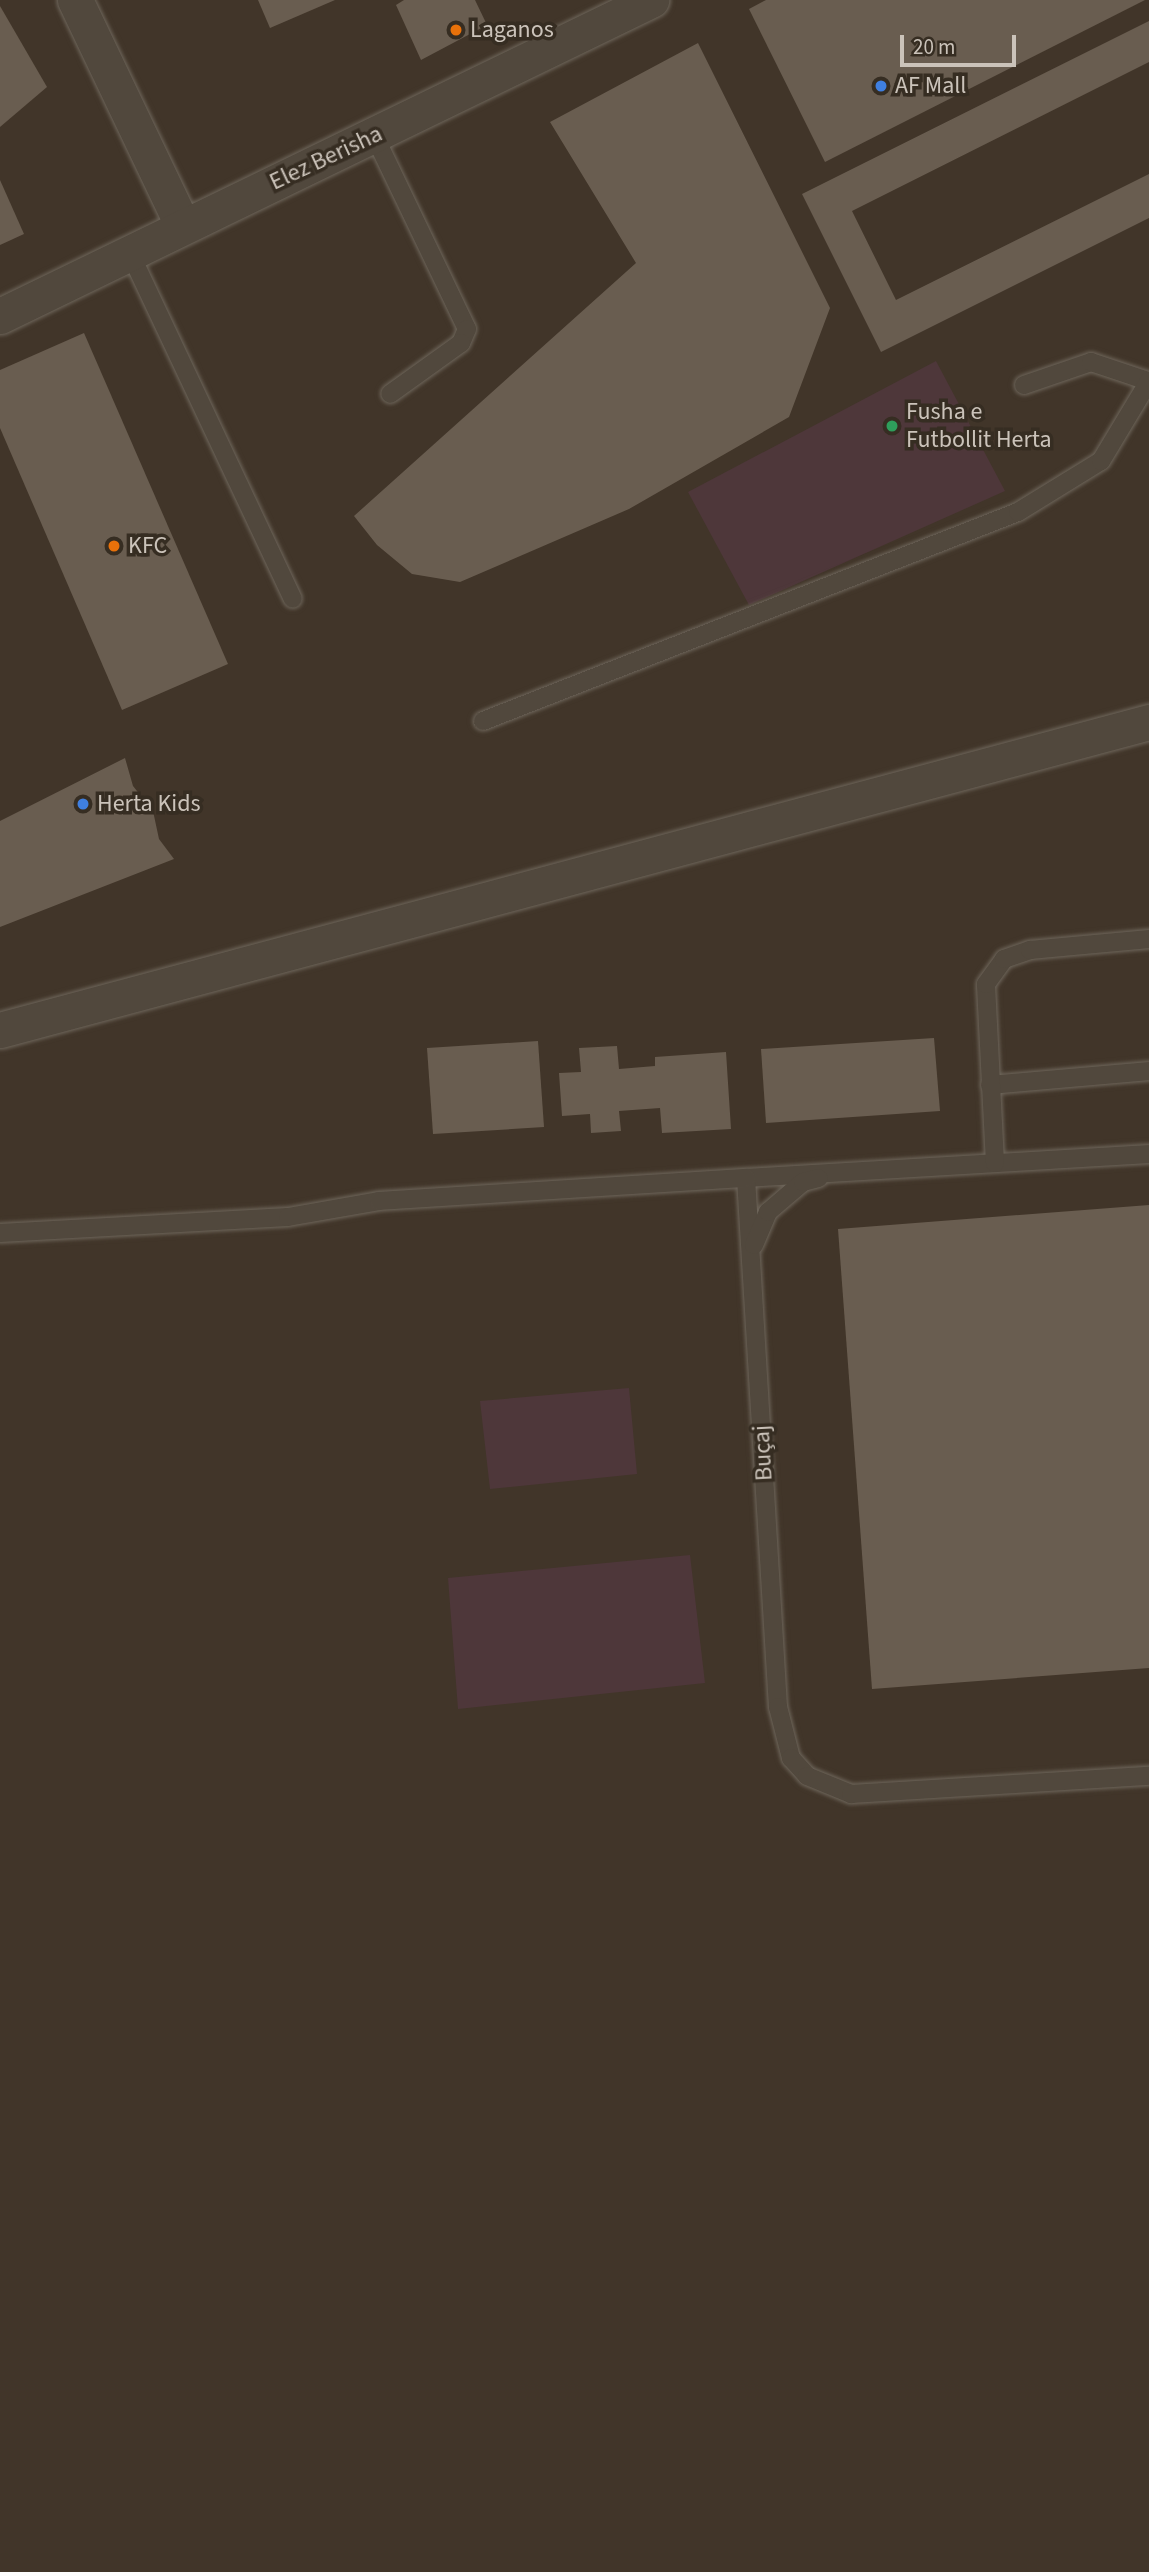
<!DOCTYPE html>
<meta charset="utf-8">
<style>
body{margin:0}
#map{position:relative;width:1149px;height:2572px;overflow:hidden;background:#413529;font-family:"Source Sans 3",sans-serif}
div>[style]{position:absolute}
.green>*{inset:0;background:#4e373a}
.building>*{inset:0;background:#695d50}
.roads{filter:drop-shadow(0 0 2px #6e665b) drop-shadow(0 0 2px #6e665b)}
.service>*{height:18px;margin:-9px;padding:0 9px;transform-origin:9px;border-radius:9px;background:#51483d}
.minor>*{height:35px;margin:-17.5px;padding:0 17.5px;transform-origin:17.5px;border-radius:17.5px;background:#51483d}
.dots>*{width:19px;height:19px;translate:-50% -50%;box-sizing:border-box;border:4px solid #362d22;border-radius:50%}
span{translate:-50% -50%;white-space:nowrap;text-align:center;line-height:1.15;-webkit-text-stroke:7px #362d22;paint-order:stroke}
.poi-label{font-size:24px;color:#cbc3ba}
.left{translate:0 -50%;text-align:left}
.street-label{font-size:24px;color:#cbc3ba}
.scale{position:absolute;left:900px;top:35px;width:116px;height:32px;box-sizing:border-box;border:4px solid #cbc3ba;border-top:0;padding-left:9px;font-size:21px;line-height:24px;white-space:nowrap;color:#cbc3ba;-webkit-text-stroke:5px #362d22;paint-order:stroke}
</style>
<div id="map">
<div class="green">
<div style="clip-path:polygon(936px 361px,1005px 491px,749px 605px,688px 492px)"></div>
<div style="clip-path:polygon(629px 1388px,637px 1474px,490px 1489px,480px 1401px)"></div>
<div style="clip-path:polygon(690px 1555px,705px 1683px,458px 1709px,448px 1578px)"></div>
</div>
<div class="building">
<div style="clip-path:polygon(258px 0,335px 0,270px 28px)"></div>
<div style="clip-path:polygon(404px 0,475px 0,487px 25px,421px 60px,396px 5px)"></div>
<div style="clip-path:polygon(766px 0,1145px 0,825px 162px,749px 9px)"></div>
<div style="clip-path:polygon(0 6px,47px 87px,0 127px)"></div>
<div style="clip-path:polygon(1149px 21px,1149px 62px,852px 211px,896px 300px,1149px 174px,1149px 218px,881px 352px,802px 194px)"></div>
<div style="clip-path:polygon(698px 43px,830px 308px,789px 417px,629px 509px,460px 582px,412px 574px,377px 545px,354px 516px,636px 263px,550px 122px)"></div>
<div style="clip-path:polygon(0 180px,24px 234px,0 245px)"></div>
<div style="clip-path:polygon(84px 333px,228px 664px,122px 710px,0 428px,0 370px)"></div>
<div style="clip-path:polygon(125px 758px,133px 786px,153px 811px,159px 839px,174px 859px,0 927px,0 821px)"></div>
<div style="clip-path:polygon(934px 1038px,940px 1111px,766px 1123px,761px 1049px)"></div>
<div style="clip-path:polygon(538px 1041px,544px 1127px,433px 1134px,427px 1048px)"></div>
<div style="clip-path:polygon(617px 1046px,619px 1069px,655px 1066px,655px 1057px,726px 1052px,731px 1129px,662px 1133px,660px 1108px,619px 1111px,621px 1131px,591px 1133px,590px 1114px,562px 1116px,559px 1073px,581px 1072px,579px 1048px)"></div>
<div style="clip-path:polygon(1149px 1205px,1149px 1668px,872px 1689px,838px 1229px)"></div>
</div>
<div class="roads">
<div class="service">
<div style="left:374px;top:135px;width:215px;rotate:64.4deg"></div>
<div style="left:467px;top:329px;width:15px;rotate:113deg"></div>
<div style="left:461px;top:343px;width:87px;rotate:144.3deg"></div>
<div style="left:130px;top:253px;width:382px;rotate:64.8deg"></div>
<div style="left:1024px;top:385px;width:71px;rotate:-18.9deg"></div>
<div style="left:1091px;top:362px;width:60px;rotate:18.4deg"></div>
<div style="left:483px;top:721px;width:574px;rotate:-21.34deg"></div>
<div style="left:1018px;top:512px;width:97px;rotate:-31.6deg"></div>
<div style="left:1101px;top:461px;width:93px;rotate:-59deg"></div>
<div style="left:990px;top:1085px;width:160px;rotate:-5deg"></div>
<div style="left:1149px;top:1154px;width:404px;rotate:176.6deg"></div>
<div style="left:746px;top:1178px;width:530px;rotate:86.54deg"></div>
<div style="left:778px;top:1707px;width:53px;rotate:75.7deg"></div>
<div style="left:791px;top:1758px;width:24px;rotate:48deg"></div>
<div style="left:807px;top:1776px;width:48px;rotate:22.2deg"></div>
<div style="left:851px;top:1794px;width:299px;rotate:-3.5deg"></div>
<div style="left:995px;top:1163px;width:179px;rotate:-92.9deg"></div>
<div style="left:986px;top:984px;width:31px;rotate:-54deg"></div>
<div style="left:1004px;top:959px;width:28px;rotate:-19deg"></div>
<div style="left:1030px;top:950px;width:120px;rotate:-5.3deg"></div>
<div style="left:0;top:1233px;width:288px;rotate:-3.2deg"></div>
<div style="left:288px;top:1217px;width:92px;rotate:-10deg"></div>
<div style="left:379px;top:1201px;width:368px;rotate:-3.6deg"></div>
<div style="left:754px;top:1245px;width:36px;rotate:-67deg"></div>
<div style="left:768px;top:1212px;width:46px;rotate:-40.6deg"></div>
<div style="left:803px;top:1182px;width:16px;rotate:-14deg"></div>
</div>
<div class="minor">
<div style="left:75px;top:0;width:250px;rotate:64.5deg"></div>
<div style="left:0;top:316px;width:724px;rotate:-25.89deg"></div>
<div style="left:0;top:1030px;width:1190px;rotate:-15.01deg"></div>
</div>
</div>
<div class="dots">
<div style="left:456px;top:30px;background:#e8710a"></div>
<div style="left:881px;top:86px;background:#3f7fe0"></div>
<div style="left:892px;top:426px;background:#2e9e5b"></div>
<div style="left:114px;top:546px;background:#e8710a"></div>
<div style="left:83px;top:804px;background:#3f7fe0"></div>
</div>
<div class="poi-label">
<span class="left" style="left:470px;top:30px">Laganos</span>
<span class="left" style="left:895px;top:86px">AF Mall</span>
<span class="left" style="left:906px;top:426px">Fusha e<br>Futbollit Herta</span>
<span class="left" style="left:128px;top:546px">KFC</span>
<span class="left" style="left:97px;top:804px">Herta Kids</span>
</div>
<div class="street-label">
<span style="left:326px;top:158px;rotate:-25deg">Elez Berisha</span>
<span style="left:763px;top:1453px;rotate:-93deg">Buçaj</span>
</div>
<div class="scale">20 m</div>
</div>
